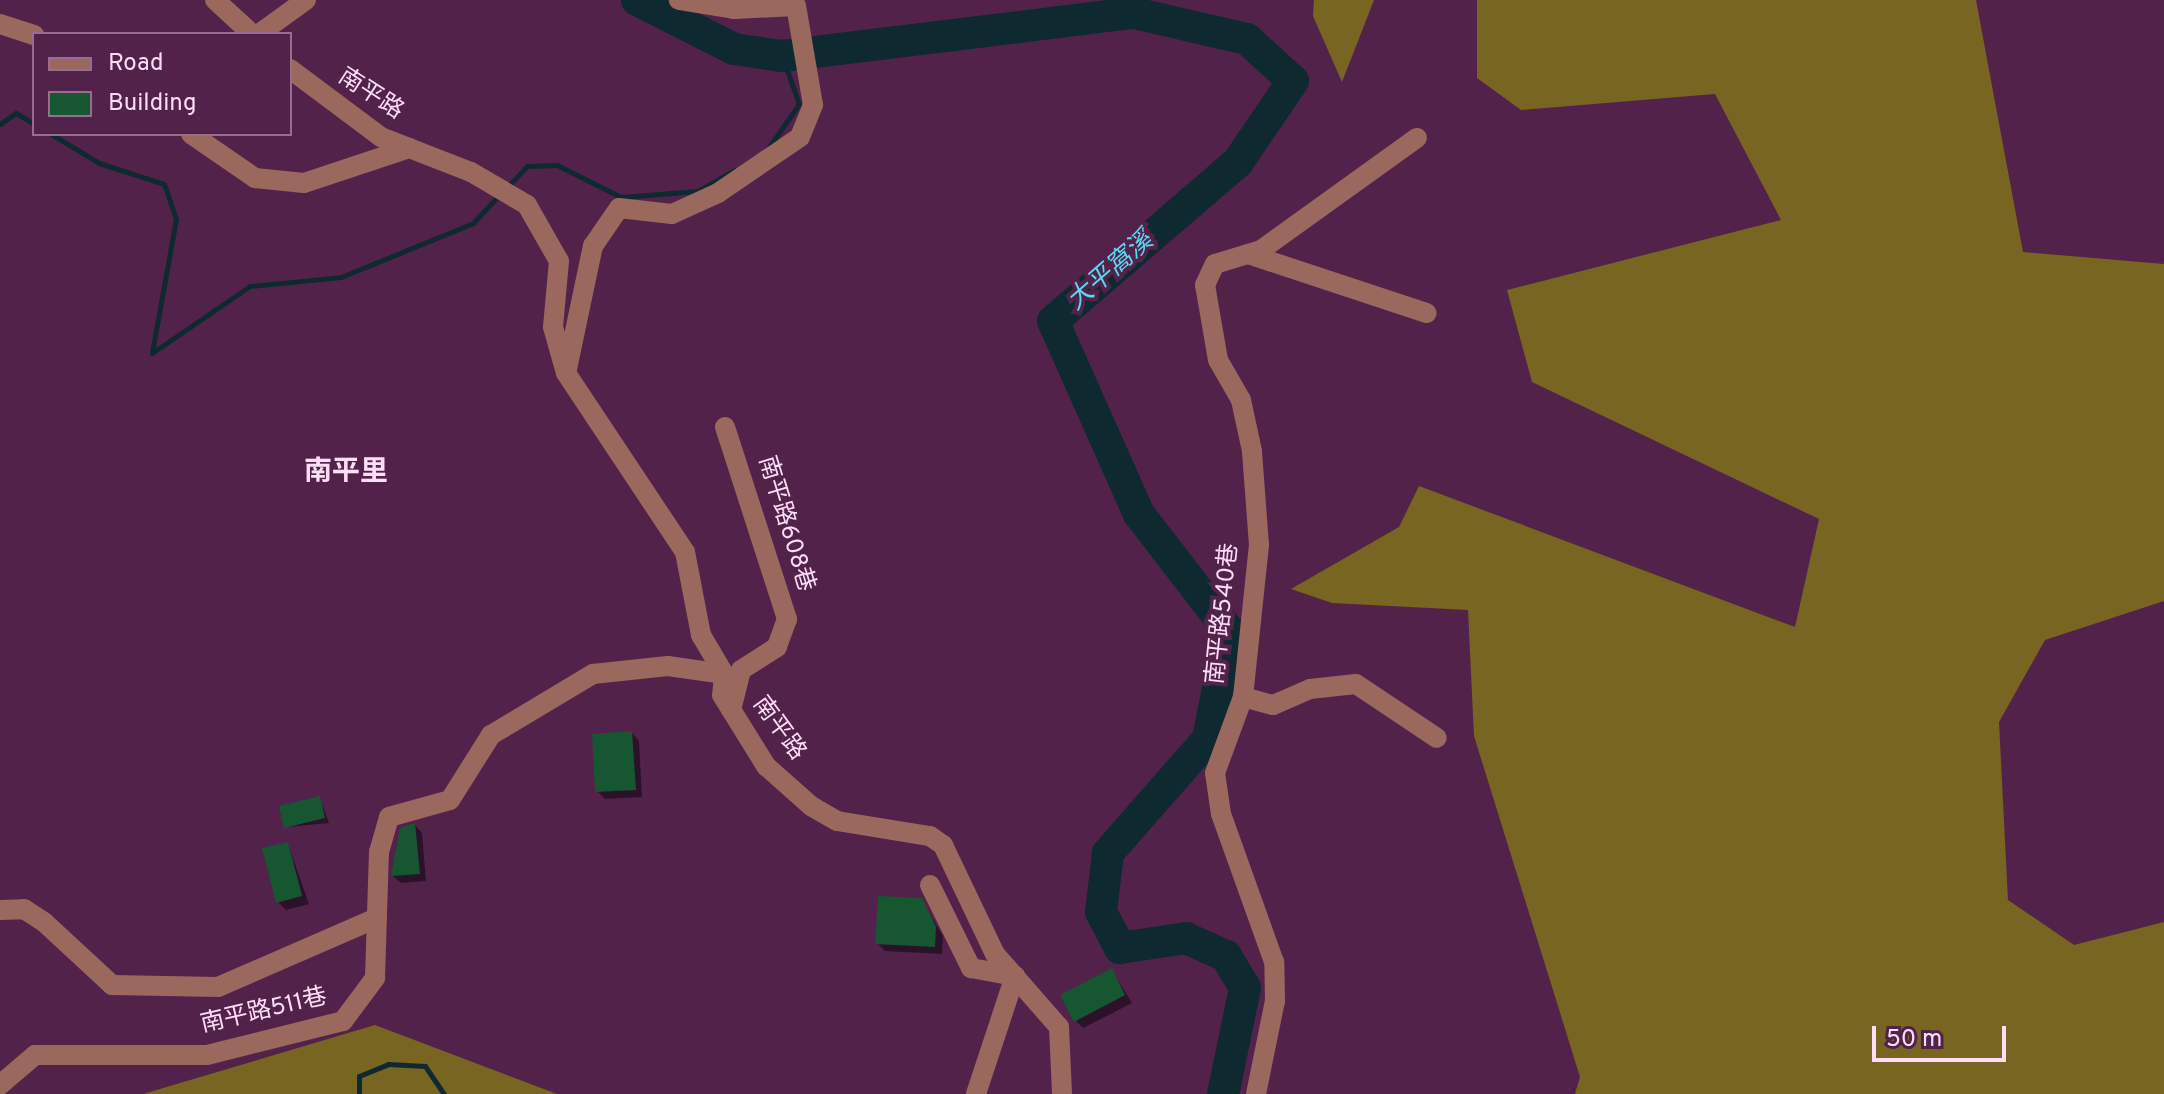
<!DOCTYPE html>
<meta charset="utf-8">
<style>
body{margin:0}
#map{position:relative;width:2164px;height:1094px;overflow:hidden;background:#53224b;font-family:Overpass,"Noto Sans TC",sans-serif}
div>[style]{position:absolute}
.forest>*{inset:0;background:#786521}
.shadow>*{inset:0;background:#0007}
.stream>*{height:5px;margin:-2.5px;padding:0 2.5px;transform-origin:2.5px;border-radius:2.5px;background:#0e2a30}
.river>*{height:32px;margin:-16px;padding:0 16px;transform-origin:16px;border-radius:16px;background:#0e2a30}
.building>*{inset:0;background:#165631}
.minor>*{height:20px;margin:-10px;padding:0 10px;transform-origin:10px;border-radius:10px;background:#9a685d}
span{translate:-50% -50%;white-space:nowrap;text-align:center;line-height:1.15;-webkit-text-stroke:8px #53224b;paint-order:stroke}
.street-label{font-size:24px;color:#fedff7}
.water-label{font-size:26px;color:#57daf4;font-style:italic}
.quarter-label{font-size:28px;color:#fedff7;font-weight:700}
.legend{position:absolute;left:32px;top:32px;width:260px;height:104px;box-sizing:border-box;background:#53224b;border:2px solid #976e90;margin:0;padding:10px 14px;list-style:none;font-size:24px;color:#fedff7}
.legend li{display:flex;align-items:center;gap:16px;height:40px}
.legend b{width:40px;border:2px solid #976e90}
.scale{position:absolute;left:1872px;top:1026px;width:134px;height:36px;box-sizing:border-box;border:4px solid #fedff7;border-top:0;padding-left:10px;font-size:24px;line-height:28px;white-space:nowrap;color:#fedff7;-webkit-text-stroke:6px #53224b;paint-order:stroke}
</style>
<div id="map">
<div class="forest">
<div style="clip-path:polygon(1314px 0,1374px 0,1342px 82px,1313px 16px)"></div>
<div style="clip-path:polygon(1477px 0,1976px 0,2023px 252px,2164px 264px,2164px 601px,2045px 640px,1999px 722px,2008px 900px,2074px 945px,2164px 922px,2164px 1094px,1575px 1094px,1580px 1077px,1474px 736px,1468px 610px,1332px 603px,1291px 589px,1399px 527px,1419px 486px,1795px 627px,1819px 519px,1532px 382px,1507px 290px,1781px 220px,1715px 94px,1521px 110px,1477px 78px)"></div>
<div style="clip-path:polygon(375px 1025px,557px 1094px,143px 1094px)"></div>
</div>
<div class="shadow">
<div style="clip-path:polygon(632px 733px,639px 741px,642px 797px,605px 799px,597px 791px)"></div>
<div style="clip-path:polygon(320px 799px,329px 823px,286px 827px)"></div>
<div style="clip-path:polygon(415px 825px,422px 833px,426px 881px,401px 883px,393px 876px)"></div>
<div style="clip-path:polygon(288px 844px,309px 904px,286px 910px,278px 902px)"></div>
<div style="clip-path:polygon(921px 900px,943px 936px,942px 954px,885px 951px,877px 943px)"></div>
<div style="clip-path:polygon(1112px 971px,1132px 1003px,1083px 1028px,1075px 1020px)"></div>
</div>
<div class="stream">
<div style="left:0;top:124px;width:19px;rotate:-35deg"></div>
<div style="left:16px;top:113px;width:21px;rotate:31deg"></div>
<div style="left:51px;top:134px;width:56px;rotate:31.1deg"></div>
<div style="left:99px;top:163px;width:68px;rotate:17.9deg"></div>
<div style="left:164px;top:184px;width:37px;rotate:71deg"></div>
<div style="left:176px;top:219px;width:136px;rotate:100.2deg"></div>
<div style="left:152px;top:353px;width:119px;rotate:-34.4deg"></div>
<div style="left:250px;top:286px;width:91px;rotate:-5.6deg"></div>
<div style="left:341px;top:277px;width:143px;rotate:-22.2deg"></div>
<div style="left:473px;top:223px;width:40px;rotate:-47deg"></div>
<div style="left:767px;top:150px;width:56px;rotate:-55.2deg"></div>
<div style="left:799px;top:104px;width:51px;rotate:-109.5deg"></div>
<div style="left:507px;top:187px;width:29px;rotate:-46deg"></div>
<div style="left:527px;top:166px;width:30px;rotate:-2deg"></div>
<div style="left:557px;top:165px;width:72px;rotate:26.6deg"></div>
<div style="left:621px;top:197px;width:77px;rotate:-4.5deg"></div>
<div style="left:698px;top:191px;width:42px;rotate:-30.3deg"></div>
<div style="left:359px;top:1094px;width:18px;rotate:-90deg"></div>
<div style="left:359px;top:1076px;width:31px;rotate:-22deg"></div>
<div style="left:388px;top:1064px;width:37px;rotate:3deg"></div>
<div style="left:425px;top:1066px;width:34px;rotate:56deg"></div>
</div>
<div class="river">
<div style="left:637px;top:0;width:109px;rotate:26.8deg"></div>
<div style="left:734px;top:49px;width:49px;rotate:8.3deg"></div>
<div style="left:782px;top:56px;width:355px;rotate:-7deg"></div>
<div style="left:1134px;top:13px;width:116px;rotate:13deg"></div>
<div style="left:1247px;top:39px;width:62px;rotate:42.4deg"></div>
<div style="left:1293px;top:81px;width:98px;rotate:124.2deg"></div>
<div style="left:1238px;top:162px;width:244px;rotate:139.3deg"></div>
<div style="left:1053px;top:321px;width:211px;rotate:66deg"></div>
<div style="left:1139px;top:514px;width:148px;rotate:52.4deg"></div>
<div style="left:1229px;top:631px;width:110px;rotate:101deg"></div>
<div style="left:1208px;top:739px;width:152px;rotate:131.3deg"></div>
<div style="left:1108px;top:853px;width:59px;rotate:96.8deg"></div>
<div style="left:1101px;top:912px;width:41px;rotate:62.2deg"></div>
<div style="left:1120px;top:948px;width:67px;rotate:-8.6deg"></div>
<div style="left:1186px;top:938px;width:44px;rotate:24.2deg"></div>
<div style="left:1226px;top:956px;width:37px;rotate:59deg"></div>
<div style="left:1245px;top:988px;width:108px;rotate:101.7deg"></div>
</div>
<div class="building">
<div style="clip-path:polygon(632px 731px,636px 790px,595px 792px,592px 734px)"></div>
<div style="clip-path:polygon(320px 796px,325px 818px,284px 828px,279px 806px)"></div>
<div style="clip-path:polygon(415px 823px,420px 874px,391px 876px,400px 828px)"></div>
<div style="clip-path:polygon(288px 842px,302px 896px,276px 903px,262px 848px)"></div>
<div style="clip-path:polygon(878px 896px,922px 898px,936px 927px,935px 947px,875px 944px)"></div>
<div style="clip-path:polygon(1112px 968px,1125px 995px,1074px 1022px,1060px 995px)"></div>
</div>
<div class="minor">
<div style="left:215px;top:0;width:50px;rotate:42.6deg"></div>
<div style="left:0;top:24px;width:36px;rotate:18deg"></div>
<div style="left:259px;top:34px;width:58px;rotate:-35.9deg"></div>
<div style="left:290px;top:69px;width:114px;rotate:36.8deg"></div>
<div style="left:381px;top:137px;width:97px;rotate:21.3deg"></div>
<div style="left:471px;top:172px;width:65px;rotate:30.5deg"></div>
<div style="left:527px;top:205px;width:64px;rotate:60.3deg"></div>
<div style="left:559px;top:261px;width:66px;rotate:95.2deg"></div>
<div style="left:553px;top:327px;width:48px;rotate:74.2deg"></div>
<div style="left:566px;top:373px;width:215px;rotate:56.4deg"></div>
<div style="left:685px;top:552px;width:85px;rotate:79.1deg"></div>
<div style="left:701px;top:635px;width:45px;rotate:59.5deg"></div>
<div style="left:724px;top:674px;width:21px;rotate:95deg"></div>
<div style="left:722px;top:695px;width:84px;rotate:58.2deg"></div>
<div style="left:766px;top:766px;width:60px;rotate:41.6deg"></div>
<div style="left:811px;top:806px;width:30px;rotate:30deg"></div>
<div style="left:837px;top:821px;width:94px;rotate:9.2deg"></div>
<div style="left:930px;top:836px;width:16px;rotate:35deg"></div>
<div style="left:943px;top:845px;width:121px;rotate:64.5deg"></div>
<div style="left:995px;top:954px;width:97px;rotate:48.8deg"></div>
<div style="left:1059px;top:1027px;width:67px;rotate:87.4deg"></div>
<div style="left:191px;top:134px;width:78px;rotate:34.5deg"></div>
<div style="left:255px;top:178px;width:49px;rotate:5.8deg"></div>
<div style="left:304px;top:183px;width:111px;rotate:-18.4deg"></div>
<div style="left:1248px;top:254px;width:188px;rotate:18.3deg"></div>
<div style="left:567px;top:369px;width:126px;rotate:-78.1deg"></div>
<div style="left:593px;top:246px;width:46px;rotate:-55.6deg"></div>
<div style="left:619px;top:208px;width:53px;rotate:6.5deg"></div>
<div style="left:672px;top:214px;width:51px;rotate:-24.5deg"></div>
<div style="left:718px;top:193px;width:99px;rotate:-34.3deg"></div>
<div style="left:800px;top:137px;width:35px;rotate:-68deg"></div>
<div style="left:813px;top:105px;width:100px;rotate:-99.7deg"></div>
<div style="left:796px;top:6px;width:62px;rotate:177.2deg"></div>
<div style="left:734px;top:9px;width:56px;rotate:-170.7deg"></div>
<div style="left:725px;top:427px;width:202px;rotate:72.1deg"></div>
<div style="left:787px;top:619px;width:30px;rotate:110deg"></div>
<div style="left:777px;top:647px;width:43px;rotate:147.4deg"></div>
<div style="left:741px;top:670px;width:41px;rotate:104deg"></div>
<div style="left:1243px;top:697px;width:31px;rotate:15deg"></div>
<div style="left:1273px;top:705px;width:40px;rotate:-23.4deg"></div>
<div style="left:1310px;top:689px;width:46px;rotate:-6.2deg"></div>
<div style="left:1356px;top:684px;width:97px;rotate:33.7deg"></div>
<div style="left:930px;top:885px;width:93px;rotate:63.7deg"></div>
<div style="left:971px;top:968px;width:45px;rotate:10.3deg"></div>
<div style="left:1015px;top:976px;width:124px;rotate:108.3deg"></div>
<div style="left:0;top:910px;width:24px;rotate:-2deg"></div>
<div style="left:24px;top:909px;width:24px;rotate:33deg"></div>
<div style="left:44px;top:922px;width:93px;rotate:42.8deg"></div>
<div style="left:112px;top:985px;width:106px;rotate:1.1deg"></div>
<div style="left:218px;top:987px;width:173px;rotate:-23.5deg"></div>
<div style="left:0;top:1085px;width:46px;rotate:-40.6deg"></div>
<div style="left:35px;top:1055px;width:172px"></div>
<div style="left:207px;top:1055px;width:140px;rotate:-14deg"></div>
<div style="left:343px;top:1021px;width:54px;rotate:-53.3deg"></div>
<div style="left:375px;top:978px;width:126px;rotate:-88.2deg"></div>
<div style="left:379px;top:852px;width:36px;rotate:-74deg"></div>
<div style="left:389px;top:817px;width:63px;rotate:-15.6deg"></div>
<div style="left:450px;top:800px;width:77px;rotate:-57.8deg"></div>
<div style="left:491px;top:735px;width:119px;rotate:-30.9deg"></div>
<div style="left:593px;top:674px;width:75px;rotate:-6.1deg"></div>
<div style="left:668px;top:666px;width:57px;rotate:8.1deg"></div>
<div style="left:1256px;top:1094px;width:95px;rotate:-78.5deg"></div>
<div style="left:1275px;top:1001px;width:39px;rotate:-91deg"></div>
<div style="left:1274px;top:962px;width:157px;rotate:-109.7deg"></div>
<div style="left:1221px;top:814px;width:41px;rotate:-98.3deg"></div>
<div style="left:1215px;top:773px;width:81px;rotate:-69.8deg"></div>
<div style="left:1243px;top:697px;width:153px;rotate:-84deg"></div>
<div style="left:1259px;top:545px;width:94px;rotate:-94.3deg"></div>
<div style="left:1252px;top:451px;width:52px;rotate:-102.2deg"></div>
<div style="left:1241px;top:400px;width:46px;rotate:-119.9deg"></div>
<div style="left:1218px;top:360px;width:76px;rotate:-99.8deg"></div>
<div style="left:1205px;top:285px;width:23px;rotate:-65deg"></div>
<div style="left:1215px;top:264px;width:48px;rotate:-16.9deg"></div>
<div style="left:1261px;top:250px;width:192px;rotate:-35.7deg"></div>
</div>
<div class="street-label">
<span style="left:370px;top:95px;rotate:33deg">南平路</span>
<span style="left:785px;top:524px;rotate:73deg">南平路608巷</span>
<span style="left:1224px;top:614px;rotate:-84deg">南平路540巷</span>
<span style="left:778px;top:729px;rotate:54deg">南平路</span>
<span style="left:264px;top:1012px;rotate:-13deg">南平路511巷</span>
</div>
<div class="water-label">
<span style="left:1111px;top:272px;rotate:-41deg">大平窩溪</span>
</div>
<div class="quarter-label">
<span style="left:346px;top:473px">南平里</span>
</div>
<ul class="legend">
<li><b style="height:10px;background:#9a685d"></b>Road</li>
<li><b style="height:22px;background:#165631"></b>Building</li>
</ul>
<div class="scale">50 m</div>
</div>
